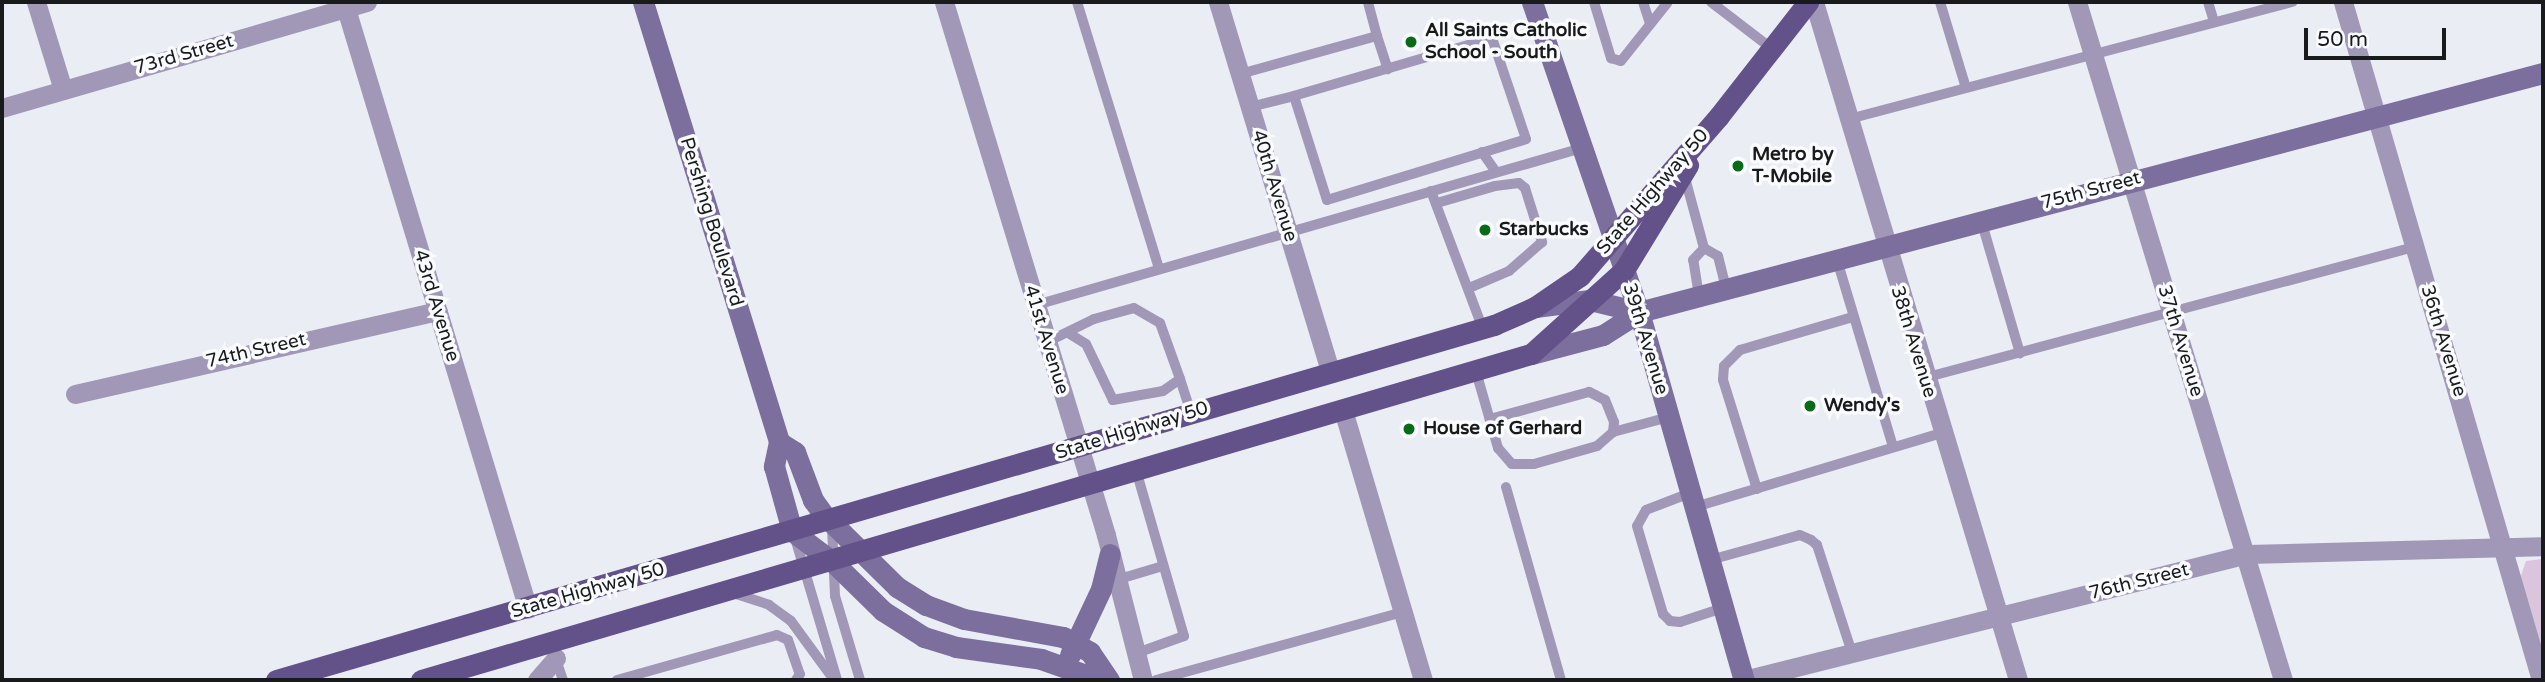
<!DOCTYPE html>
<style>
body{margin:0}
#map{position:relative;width:2545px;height:682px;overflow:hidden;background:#ebedf5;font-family:"Varela Round",sans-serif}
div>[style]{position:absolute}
.green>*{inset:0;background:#dbc5dd}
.lane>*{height:10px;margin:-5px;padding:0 5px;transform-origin:5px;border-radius:5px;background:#a198b8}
.street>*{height:19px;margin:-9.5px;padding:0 9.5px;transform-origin:9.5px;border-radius:9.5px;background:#a198b8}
.secondary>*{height:21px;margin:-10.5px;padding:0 10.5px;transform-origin:10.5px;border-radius:10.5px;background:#7c6f9d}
.primary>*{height:21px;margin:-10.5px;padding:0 10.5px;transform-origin:10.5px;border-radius:10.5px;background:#635189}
.dots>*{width:19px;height:19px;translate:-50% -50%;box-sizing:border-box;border:4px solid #fafbfe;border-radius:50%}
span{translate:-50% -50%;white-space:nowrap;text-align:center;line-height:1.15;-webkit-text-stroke:7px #fafbfe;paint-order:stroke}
.poi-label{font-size:19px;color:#191a1c;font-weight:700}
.left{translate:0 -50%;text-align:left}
.street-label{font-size:19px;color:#191a1c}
.frame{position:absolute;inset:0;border:4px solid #191a1c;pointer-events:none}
.scale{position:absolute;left:2304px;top:28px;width:142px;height:32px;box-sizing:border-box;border:4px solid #191a1c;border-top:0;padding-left:9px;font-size:21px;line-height:24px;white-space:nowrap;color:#191a1c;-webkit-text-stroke:5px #fafbfe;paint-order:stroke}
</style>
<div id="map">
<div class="green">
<div style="clip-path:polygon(2543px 559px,2543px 664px,2520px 578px,2526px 561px)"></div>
</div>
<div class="lane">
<div style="left:1077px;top:2px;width:279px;rotate:72.9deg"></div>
<div style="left:1594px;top:2px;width:59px;rotate:73.1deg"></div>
<div style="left:1611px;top:58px;width:10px;rotate:17deg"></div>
<div style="left:1621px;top:61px;width:75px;rotate:-51.5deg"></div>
<div style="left:1643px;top:2px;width:23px;rotate:72deg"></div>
<div style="left:1711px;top:2px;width:76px;rotate:37.5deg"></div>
<div style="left:1940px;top:2px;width:87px;rotate:73.2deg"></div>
<div style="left:2208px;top:2px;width:21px;rotate:73deg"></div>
<div style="left:1377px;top:36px;width:35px;rotate:72deg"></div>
<div style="left:1240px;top:74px;width:142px;rotate:-15.5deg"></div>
<div style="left:1377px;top:36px;width:35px;rotate:-105deg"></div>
<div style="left:1250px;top:107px;width:45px;rotate:-14deg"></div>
<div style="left:1294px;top:96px;width:109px;rotate:72.4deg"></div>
<div style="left:1327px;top:200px;width:208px;rotate:-17deg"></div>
<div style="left:1526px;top:139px;width:107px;rotate:-108.6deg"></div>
<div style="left:1492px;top:38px;width:206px;rotate:163.7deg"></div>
<div style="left:1849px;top:119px;width:459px;rotate:-14.8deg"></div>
<div style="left:1482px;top:152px;width:24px;rotate:55deg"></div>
<div style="left:1684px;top:174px;width:77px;rotate:74.9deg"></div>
<div style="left:1431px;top:191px;width:147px;rotate:69.4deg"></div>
<div style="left:1437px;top:203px;width:60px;rotate:-16.3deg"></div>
<div style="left:1495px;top:186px;width:24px;rotate:-7deg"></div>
<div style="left:1519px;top:183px;width:8px;rotate:40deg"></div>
<div style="left:1525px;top:188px;width:57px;rotate:72.5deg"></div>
<div style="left:1542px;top:242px;width:44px;rotate:138.7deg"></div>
<div style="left:1509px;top:271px;width:43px;rotate:157deg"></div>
<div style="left:1981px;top:220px;width:139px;rotate:73.7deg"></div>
<div style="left:1837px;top:260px;width:195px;rotate:73.3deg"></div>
<div style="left:1699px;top:296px;width:36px;rotate:-99deg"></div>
<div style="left:1693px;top:260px;width:16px;rotate:-47deg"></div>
<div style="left:1704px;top:248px;width:16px;rotate:30deg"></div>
<div style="left:1718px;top:256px;width:33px;rotate:76deg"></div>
<div style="left:1036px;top:305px;width:568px;rotate:-16.04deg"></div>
<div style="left:1047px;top:342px;width:52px;rotate:-26.1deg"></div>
<div style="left:1094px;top:319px;width:41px;rotate:-15.4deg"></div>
<div style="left:1134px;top:308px;width:30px;rotate:30deg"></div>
<div style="left:1160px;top:323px;width:59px;rotate:70.3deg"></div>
<div style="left:1180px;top:379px;width:21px;rotate:145deg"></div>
<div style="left:1163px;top:391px;width:51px;rotate:169.8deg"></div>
<div style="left:1113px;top:400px;width:62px;rotate:-115.7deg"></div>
<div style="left:1086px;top:344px;width:19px;rotate:-148deg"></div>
<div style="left:1476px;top:370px;width:12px;rotate:76deg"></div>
<div style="left:1479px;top:382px;width:69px;rotate:73.9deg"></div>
<div style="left:1498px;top:448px;width:21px;rotate:49deg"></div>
<div style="left:1512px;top:464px;width:22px"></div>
<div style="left:1534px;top:464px;width:66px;rotate:-15.9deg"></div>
<div style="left:1597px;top:446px;width:21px;rotate:-41deg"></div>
<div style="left:1613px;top:432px;width:10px;rotate:-84deg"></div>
<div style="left:1614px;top:422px;width:24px;rotate:-112deg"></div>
<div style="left:1605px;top:400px;width:18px;rotate:-153deg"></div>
<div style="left:1589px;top:392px;width:103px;rotate:164.7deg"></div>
<div style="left:1924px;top:378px;width:507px;rotate:-14.97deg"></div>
<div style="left:1180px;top:379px;width:36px;rotate:72deg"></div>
<div style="left:1613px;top:432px;width:58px;rotate:-15deg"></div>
<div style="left:1136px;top:470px;width:173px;rotate:73.9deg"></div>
<div style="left:1184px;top:636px;width:50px;rotate:160.1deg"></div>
<div style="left:1506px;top:487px;width:201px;rotate:74.1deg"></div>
<div style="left:1757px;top:489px;width:114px;rotate:-107.3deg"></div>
<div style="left:1723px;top:380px;width:14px;rotate:-86deg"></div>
<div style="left:1724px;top:366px;width:23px;rotate:-45deg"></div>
<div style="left:1740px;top:350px;width:118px;rotate:-16.3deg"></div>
<div style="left:1690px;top:493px;width:47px;rotate:158.9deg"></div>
<div style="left:1646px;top:510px;width:18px;rotate:119deg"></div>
<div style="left:1637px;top:526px;width:92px;rotate:73.5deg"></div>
<div style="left:1663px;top:614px;width:10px;rotate:45deg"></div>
<div style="left:1670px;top:621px;width:10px;rotate:6deg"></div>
<div style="left:1680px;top:622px;width:45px;rotate:-18deg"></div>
<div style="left:1695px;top:507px;width:257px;rotate:-16.7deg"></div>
<div style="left:832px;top:527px;width:69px;rotate:87.5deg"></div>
<div style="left:835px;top:596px;width:88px;rotate:73.4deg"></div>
<div style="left:795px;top:538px;width:148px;rotate:73.5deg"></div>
<div style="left:1710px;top:560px;width:93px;rotate:-15.5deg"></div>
<div style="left:1800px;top:535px;width:12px;rotate:24deg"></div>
<div style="left:1811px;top:540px;width:8px;rotate:40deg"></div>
<div style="left:1817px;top:545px;width:114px;rotate:72deg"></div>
<div style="left:1116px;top:580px;width:49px;rotate:-16.6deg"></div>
<div style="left:733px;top:593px;width:38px;rotate:18deg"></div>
<div style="left:769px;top:605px;width:27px;rotate:36deg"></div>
<div style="left:791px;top:621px;width:69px;rotate:53.8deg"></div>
<div style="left:555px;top:657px;width:24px;rotate:71deg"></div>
<div style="left:617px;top:680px;width:166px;rotate:-15.7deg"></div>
<div style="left:777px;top:635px;width:12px;rotate:24deg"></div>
<div style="left:788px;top:640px;width:36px;rotate:71deg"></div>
<div style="left:800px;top:674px;width:7px;rotate:124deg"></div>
<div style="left:1156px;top:680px;width:256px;rotate:-15.4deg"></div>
</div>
<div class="street">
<div style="left:36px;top:2px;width:92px;rotate:72.9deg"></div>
<div style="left:344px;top:2px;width:634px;rotate:73.14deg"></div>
<div style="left:944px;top:2px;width:557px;rotate:73.09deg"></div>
<div style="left:1106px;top:535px;width:150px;rotate:75.7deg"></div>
<div style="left:1218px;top:2px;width:385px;rotate:73.1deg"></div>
<div style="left:1814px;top:2px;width:708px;rotate:73.25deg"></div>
<div style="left:2077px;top:2px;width:709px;rotate:73.1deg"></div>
<div style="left:2343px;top:2px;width:706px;rotate:73.72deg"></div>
<div style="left:2px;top:108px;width:380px;rotate:-16.2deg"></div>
<div style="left:75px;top:394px;width:372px;rotate:-12.9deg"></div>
<div style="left:1343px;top:410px;width:282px;rotate:73.5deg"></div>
<div style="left:537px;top:680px;width:29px;rotate:-49deg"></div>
<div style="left:1744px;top:680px;width:519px;rotate:-14.06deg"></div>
<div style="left:2247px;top:554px;width:296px;rotate:-1.5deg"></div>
</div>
<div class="secondary">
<div style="left:643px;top:2px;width:461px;rotate:72.8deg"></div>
<div style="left:779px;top:442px;width:25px;rotate:102deg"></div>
<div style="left:774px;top:466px;width:67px;rotate:74.5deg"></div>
<div style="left:792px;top:531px;width:51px;rotate:37.1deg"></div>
<div style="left:833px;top:562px;width:70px;rotate:44.4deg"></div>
<div style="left:883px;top:611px;width:49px;rotate:32.4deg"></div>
<div style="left:924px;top:637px;width:34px;rotate:17deg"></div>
<div style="left:956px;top:647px;width:86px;rotate:8deg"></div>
<div style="left:1041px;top:659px;width:63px;rotate:19.6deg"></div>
<div style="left:1532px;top:2px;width:328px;rotate:71deg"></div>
<div style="left:1639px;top:312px;width:383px;rotate:74.1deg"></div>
<div style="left:1535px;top:307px;width:55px;rotate:-7.3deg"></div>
<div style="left:1590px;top:300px;width:50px;rotate:13.8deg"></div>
<div style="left:1531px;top:354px;width:74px;rotate:-14.8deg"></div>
<div style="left:1603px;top:335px;width:43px;rotate:-32.6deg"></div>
<div style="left:1639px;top:312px;width:935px;rotate:-14.81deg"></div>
<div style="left:779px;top:442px;width:19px;rotate:32deg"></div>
<div style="left:795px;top:452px;width:51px;rotate:69.4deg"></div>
<div style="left:813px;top:500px;width:19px;rotate:54deg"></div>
<div style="left:824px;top:515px;width:103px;rotate:44.6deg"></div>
<div style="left:897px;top:587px;width:34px;rotate:32deg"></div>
<div style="left:926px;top:605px;width:40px;rotate:20.2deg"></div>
<div style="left:964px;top:619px;width:101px;rotate:10.3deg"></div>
<div style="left:1063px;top:637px;width:31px;rotate:29deg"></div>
<div style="left:1090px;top:652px;width:34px;rotate:56deg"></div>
<div style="left:1070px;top:655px;width:73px;rotate:-64.8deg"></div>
<div style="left:1101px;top:589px;width:36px;rotate:-76deg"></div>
</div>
<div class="primary">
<div style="left:276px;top:680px;width:1269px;rotate:-16.25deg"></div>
<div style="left:1494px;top:325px;width:45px;rotate:-23.7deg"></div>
<div style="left:1535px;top:307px;width:55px;rotate:-34.6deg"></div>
<div style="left:1580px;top:276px;width:212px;rotate:-49deg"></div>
<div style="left:1719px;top:116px;width:145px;rotate:-52deg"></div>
<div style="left:421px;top:680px;width:1157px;rotate:-16.37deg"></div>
<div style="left:1531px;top:354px;width:125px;rotate:-42.1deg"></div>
<div style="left:1624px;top:270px;width:123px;rotate:-58.6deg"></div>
</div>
<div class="dots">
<div style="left:1411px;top:42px;background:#076b18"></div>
<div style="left:1738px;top:166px;background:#076b18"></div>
<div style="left:1485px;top:230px;background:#076b18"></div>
<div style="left:1810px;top:406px;background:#076b18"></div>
<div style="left:1409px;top:429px;background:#076b18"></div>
</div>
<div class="poi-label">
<span class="left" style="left:1425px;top:42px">All Saints Catholic<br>School - South</span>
<span class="left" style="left:1752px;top:166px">Metro by<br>T-Mobile</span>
<span class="left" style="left:1499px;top:230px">Starbucks</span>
<span class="left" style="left:1824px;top:406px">Wendy's</span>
<span class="left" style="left:1423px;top:429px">House of Gerhard</span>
</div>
<div class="street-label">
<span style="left:184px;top:55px;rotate:-16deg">73rd Street</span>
<span style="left:1274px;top:186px;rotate:73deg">40th Avenue</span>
<span style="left:2091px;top:191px;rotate:-15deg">75th Street</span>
<span style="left:1653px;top:192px;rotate:-49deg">State Highway 50</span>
<span style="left:711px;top:222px;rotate:73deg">Pershing Boulevard</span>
<span style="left:436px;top:306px;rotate:73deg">43rd Avenue</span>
<span style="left:1645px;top:339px;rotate:73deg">39th Avenue</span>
<span style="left:1046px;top:340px;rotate:73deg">41st Avenue</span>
<span style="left:2180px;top:341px;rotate:73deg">37th Avenue</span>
<span style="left:2443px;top:341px;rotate:73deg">36th Avenue</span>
<span style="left:1913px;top:342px;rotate:73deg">38th Avenue</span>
<span style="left:256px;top:351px;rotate:-13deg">74th Street</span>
<span style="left:1132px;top:431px;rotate:-17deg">State Highway 50</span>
<span style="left:2139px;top:582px;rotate:-14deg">76th Street</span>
<span style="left:588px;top:591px;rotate:-16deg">State Highway 50</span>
</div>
<div class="frame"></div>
<div class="scale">50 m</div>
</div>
